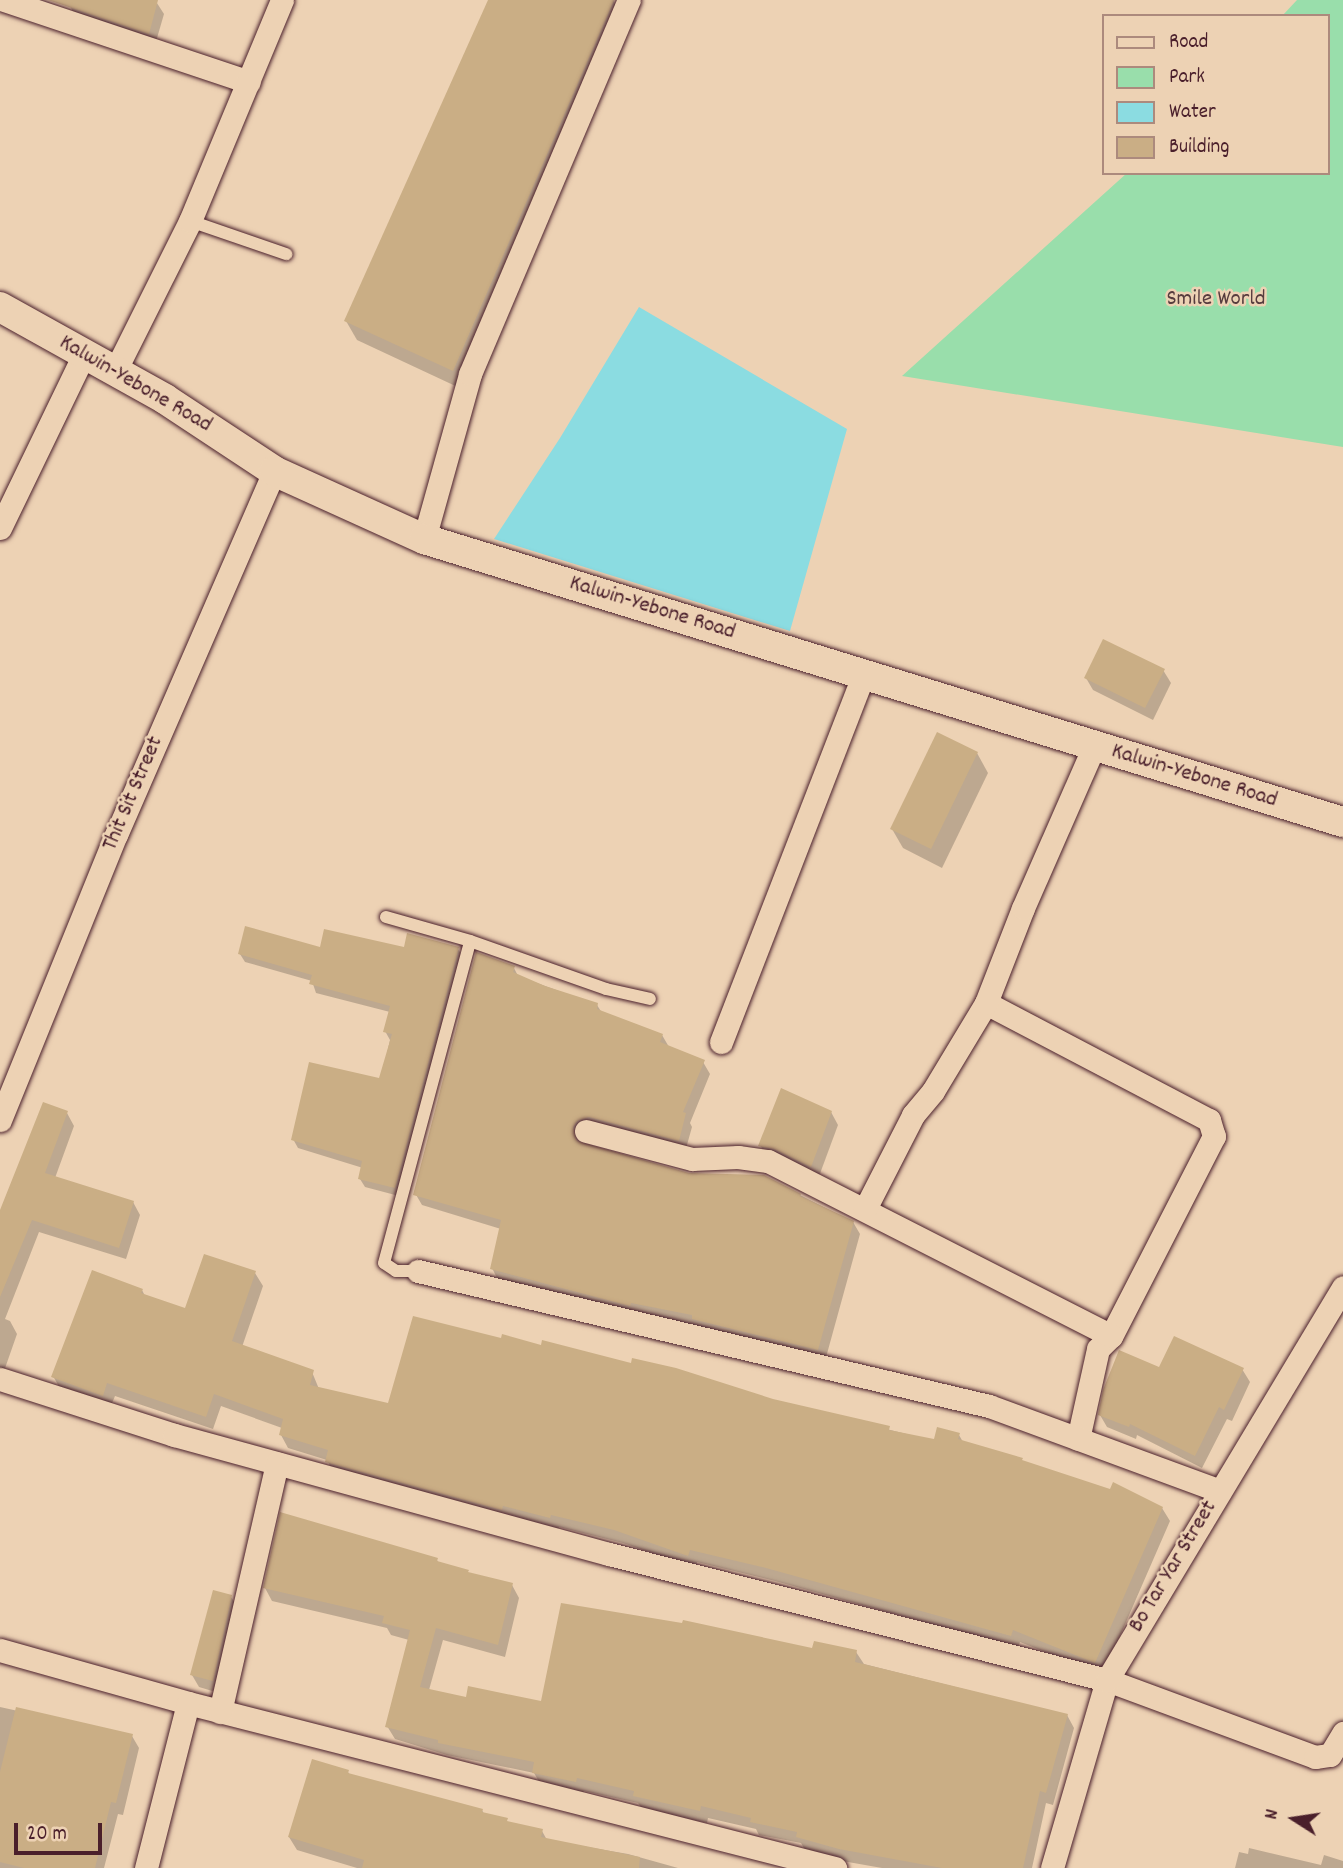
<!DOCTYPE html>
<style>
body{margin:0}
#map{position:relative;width:1343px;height:1868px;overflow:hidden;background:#edd2b4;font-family:Dekko,sans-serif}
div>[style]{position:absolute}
.green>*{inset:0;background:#99deab}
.water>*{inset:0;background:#8bdce1}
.shadow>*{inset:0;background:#0003}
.building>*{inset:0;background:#caae85}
.roads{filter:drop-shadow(0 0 2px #4a1f2b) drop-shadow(0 0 2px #4a1f2b)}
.service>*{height:12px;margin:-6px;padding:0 6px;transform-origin:6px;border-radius:6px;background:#edd2b4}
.minor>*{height:23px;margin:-11.5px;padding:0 11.5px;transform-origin:11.5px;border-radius:11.5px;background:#edd2b4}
.tertiary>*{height:30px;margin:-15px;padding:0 15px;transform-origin:15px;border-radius:15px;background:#edd2b4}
span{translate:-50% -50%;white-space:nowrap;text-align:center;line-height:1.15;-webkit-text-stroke:5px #edd2b4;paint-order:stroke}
.park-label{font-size:23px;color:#563c3e}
.street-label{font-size:23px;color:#4a1f2b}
.legend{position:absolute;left:1102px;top:14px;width:228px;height:161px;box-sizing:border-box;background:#edd2b4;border:2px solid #ac8a7d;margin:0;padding:9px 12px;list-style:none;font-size:21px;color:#4a1f2b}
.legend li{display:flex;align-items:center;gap:14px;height:35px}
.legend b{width:35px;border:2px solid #ac8a7d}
.north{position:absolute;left:1259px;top:1784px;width:70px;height:70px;-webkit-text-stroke:5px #edd2b4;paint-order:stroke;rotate:282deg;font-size:19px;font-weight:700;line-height:28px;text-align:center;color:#4a1f2b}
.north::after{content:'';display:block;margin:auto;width:24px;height:32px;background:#4a1f2b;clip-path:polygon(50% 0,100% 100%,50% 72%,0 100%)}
.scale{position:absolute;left:14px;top:1823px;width:88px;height:32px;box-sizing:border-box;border:4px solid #4a1f2b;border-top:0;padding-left:9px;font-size:21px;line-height:24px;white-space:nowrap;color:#4a1f2b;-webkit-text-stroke:5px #edd2b4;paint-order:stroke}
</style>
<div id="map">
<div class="green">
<div style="clip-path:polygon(1297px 0,1343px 0,1343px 447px,902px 376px,1127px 173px,1327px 173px,1327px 16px,1282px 16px)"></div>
</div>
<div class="water">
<div style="clip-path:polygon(639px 307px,847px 429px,790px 631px,494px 539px,560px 438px)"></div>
</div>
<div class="shadow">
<div style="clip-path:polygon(72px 0,155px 0,164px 14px,155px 45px,77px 19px,70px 6px)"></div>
<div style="clip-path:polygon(491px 0,613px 0,624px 19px,464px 390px,357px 340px,346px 321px)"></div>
<div style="clip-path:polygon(1163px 670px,1171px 683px,1153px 720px,1093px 690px,1086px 678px)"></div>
<div style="clip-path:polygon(977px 753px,988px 773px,942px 868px,903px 848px,892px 829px)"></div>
<div style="clip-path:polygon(458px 949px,463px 957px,399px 1196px,365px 1187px,360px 1179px,363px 1168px,298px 1148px,293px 1139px,381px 1080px,390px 1040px,385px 1031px,390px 1012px,316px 993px,312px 981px,245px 962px,240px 954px)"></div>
<div style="clip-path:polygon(514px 968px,518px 976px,597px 1005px,602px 1013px,662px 1035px,669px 1047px,703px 1062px,710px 1074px,690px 1123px,692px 1127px,685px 1152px,583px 1132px,580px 1144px,689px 1174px,800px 1195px,853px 1222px,860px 1234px,825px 1361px,498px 1280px,492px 1268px,501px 1229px,422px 1205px,415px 1193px)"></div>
<div style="clip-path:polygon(831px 1112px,838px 1125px,818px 1179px,768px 1158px,760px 1145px)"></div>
<div style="clip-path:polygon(67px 1113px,74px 1126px,55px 1178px,133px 1202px,140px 1215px,126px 1259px,39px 1232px,5px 1319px,10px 1321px,17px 1334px,3px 1374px,0 1373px,0 1217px)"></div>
<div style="clip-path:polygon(255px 1273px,263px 1286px,242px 1347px,312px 1372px,319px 1389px,389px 1406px,773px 1401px,935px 1441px,959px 1435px,963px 1442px,1162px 1508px,1170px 1521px,1103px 1675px,1020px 1642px,1018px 1648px,775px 1581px,697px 1562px,696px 1568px,623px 1543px,559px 1527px,558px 1531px,335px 1475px,327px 1460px,288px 1448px,281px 1435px,282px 1428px,221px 1406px,213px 1429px,115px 1396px,110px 1408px,61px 1390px,53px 1376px,142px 1290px,145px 1296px,186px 1311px)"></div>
<div style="clip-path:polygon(1242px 1369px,1250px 1382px,1232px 1421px,1227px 1419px,1202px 1468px,1137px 1435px,1136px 1439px,1107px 1427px,1100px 1415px)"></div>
<div style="clip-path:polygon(437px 1560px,439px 1564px,469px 1575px,512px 1585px,519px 1598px,505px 1657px,443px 1640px,429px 1690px,467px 1699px,542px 1703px,814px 1650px,856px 1652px,864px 1664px,1067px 1715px,1074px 1728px,1053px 1805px,1046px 1803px,1032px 1868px,882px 1868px,848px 1862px,805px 1850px,801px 1843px,759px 1835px,756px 1829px,708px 1818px,707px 1823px,642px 1809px,638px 1803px,584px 1791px,583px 1794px,541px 1785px,534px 1773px,447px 1755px,395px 1739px,387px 1726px,409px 1640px,391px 1635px,387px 1628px,272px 1601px,265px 1588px)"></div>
<div style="clip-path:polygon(231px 1597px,239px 1609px,219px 1693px,199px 1687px,192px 1675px)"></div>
<div style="clip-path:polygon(0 1707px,132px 1736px,139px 1748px,123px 1815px,118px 1814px,104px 1868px,0 1868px)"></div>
<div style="clip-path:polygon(348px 1772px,350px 1775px,482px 1810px,484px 1814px,508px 1823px,542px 1831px,547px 1840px,628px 1854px,678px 1868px,357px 1868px,297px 1850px,289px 1837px)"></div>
<div style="clip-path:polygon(1249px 1848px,1321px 1865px,1324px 1855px,1343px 1861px,1343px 1868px,1235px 1868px,1239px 1852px,1248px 1854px)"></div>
</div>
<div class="building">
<div style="clip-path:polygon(48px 0,158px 0,149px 34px)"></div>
<div style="clip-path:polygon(488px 0,614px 0,453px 371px,344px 321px)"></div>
<div style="clip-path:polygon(1103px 639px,1165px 669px,1145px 708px,1084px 678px)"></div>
<div style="clip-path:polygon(937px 732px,978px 752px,931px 849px,890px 829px)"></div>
<div style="clip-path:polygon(245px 926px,320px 947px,324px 929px,404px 947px,407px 933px,459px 947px,395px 1188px,358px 1179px,362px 1161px,291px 1140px,309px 1062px,379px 1078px,392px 1034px,383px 1032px,390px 1006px,309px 984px,312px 975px,238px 954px)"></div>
<div style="clip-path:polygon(476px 952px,515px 966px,513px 972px,545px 986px,598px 1003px,597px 1009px,663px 1034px,660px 1042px,705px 1060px,683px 1112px,686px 1113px,679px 1141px,589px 1117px,577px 1121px,573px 1127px,577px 1141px,689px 1173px,764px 1175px,801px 1194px,800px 1196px,854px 1221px,818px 1350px,692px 1319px,692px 1315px,631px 1303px,630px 1306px,490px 1269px,501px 1220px,413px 1195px)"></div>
<div style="clip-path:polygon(781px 1088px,832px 1111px,811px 1167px,774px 1149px,758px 1146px)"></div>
<div style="clip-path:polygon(43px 1102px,68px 1111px,45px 1173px,134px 1201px,119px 1248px,32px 1220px,0 1297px,0 1210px)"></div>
<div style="clip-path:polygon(204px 1254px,256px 1271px,232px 1341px,314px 1370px,310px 1385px,388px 1403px,413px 1316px,501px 1338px,502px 1334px,541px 1345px,542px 1340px,631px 1363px,632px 1358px,676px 1368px,773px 1399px,890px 1426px,889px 1430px,934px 1439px,937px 1427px,960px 1433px,958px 1439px,1023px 1458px,1022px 1460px,1110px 1489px,1113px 1482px,1163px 1507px,1095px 1663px,1013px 1630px,1011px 1636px,766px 1568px,690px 1550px,688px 1556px,614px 1530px,551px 1515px,550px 1518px,503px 1506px,502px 1510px,325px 1462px,328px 1450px,279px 1435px,283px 1419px,214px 1394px,206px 1417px,107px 1383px,103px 1396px,51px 1377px,92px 1270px,143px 1289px,141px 1293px,185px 1308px)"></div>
<div style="clip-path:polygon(1174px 1336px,1244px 1368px,1224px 1410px,1219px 1407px,1195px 1456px,1130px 1424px,1129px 1427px,1098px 1415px,1103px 1390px,1119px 1350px,1159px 1367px)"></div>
<div style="clip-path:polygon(280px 1512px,438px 1558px,437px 1561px,469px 1570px,468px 1572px,513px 1583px,498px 1645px,436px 1628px,420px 1687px,466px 1697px,468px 1686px,541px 1701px,561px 1603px,682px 1623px,683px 1620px,812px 1648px,814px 1641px,857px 1650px,855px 1662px,1068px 1714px,1046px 1793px,1040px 1791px,1023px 1868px,942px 1868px,839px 1849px,796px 1837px,797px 1832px,750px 1822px,751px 1818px,701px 1806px,700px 1811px,633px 1796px,634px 1791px,577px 1778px,576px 1782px,532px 1773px,534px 1762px,438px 1743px,438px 1740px,385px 1727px,410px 1630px,382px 1623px,384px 1616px,263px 1588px)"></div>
<div style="clip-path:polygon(213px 1590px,232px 1595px,213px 1681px,190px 1675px)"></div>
<div style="clip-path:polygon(16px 1707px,133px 1734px,116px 1803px,111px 1802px,95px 1868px,24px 1868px,0 1862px,0 1772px)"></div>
<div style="clip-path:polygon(312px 1759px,349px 1770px,348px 1773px,483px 1809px,482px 1812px,508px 1818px,507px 1821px,543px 1829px,541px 1837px,640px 1857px,639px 1868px,362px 1868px,364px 1860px,288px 1837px)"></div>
</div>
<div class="roads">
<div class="service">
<div style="left:190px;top:221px;width:102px;rotate:19deg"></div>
<div style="left:386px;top:917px;width:87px;rotate:15.9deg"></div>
<div style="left:470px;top:941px;width:144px;rotate:19.4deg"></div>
<div style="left:606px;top:989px;width:45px;rotate:12.8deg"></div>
<div style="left:418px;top:1271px;width:22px;rotate:180deg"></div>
<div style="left:396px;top:1271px;width:14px;rotate:-146deg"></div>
<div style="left:384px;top:1263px;width:333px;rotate:-75deg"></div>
</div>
<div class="minor">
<div style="left:4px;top:0;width:258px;rotate:18.5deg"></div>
<div style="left:115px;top:371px;width:168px;rotate:-63.4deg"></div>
<div style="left:190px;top:221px;width:239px;rotate:-67.4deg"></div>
<div style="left:0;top:528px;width:193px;rotate:-64.2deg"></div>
<div style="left:424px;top:539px;width:171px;rotate:-74.4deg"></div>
<div style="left:470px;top:374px;width:406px;rotate:-67deg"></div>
<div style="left:986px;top:1003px;width:252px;rotate:27.7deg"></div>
<div style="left:1209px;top:1120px;width:17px;rotate:73deg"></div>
<div style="left:1214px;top:1136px;width:225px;rotate:117.2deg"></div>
<div style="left:1111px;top:1336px;width:18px;rotate:135deg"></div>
<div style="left:1098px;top:1349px;width:92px;rotate:102.5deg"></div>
<div style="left:721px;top:1042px;width:394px;rotate:-68.8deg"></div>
<div style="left:0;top:1120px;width:308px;rotate:-67.9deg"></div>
<div style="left:116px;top:835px;width:397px;rotate:-66.5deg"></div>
<div style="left:586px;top:1131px;width:110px;rotate:14.8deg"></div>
<div style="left:692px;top:1159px;width:46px;rotate:-2.5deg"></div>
<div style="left:738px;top:1157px;width:30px;rotate:8deg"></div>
<div style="left:768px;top:1161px;width:385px;rotate:27deg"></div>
<div style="left:865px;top:1209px;width:106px;rotate:-62.9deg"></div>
<div style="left:913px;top:1115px;width:31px;rotate:-50deg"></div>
<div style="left:933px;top:1091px;width:103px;rotate:-58.9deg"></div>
<div style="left:986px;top:1003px;width:102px;rotate:-68.7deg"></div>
<div style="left:1023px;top:908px;width:177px;rotate:-66.3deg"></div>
<div style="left:418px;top:1271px;width:587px;rotate:13.3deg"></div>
<div style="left:989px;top:1406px;width:246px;rotate:20.2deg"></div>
<div style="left:0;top:1379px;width:183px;rotate:17.8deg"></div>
<div style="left:174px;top:1435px;width:451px;rotate:15.3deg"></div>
<div style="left:609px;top:1554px;width:514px;rotate:14.2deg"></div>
<div style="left:1107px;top:1680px;width:222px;rotate:20.3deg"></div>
<div style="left:1315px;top:1757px;width:15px;rotate:-8deg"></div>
<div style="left:1330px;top:1755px;width:26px;rotate:-59deg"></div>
<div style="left:0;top:1650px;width:195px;rotate:15.7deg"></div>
<div style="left:188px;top:1703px;width:668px;rotate:14.31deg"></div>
<div style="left:220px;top:1712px;width:255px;rotate:-77.1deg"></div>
<div style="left:146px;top:1868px;width:170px;rotate:-75.7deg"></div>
<div style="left:1052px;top:1868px;width:196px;rotate:-73.7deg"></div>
<div style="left:1107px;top:1680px;width:458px;rotate:-59deg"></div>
</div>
<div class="tertiary">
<div style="left:0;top:307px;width:189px;rotate:29.1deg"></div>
<div style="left:165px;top:399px;width:131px;rotate:33.4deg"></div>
<div style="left:274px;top:471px;width:165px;rotate:24.4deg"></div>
<div style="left:424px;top:539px;width:962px;rotate:17.12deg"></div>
</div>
</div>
<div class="park-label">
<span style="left:1216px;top:300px">Smile World</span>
</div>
<div class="street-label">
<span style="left:135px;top:385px;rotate:30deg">Kalwin-Yebone Road</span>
<span style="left:652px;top:609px;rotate:17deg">Kalwin-Yebone Road</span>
<span style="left:1194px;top:777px;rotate:17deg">Kalwin-Yebone Road</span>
<span style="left:134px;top:794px;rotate:-67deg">Thit Sit Street</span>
<span style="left:1174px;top:1567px;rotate:-59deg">Bo Tar Yar Street</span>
</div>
<ul class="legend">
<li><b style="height:9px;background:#edd2b4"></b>Road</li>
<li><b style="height:19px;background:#99deab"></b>Park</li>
<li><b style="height:19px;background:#8bdce1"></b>Water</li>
<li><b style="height:19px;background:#caae85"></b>Building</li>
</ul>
<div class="north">N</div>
<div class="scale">20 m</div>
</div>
